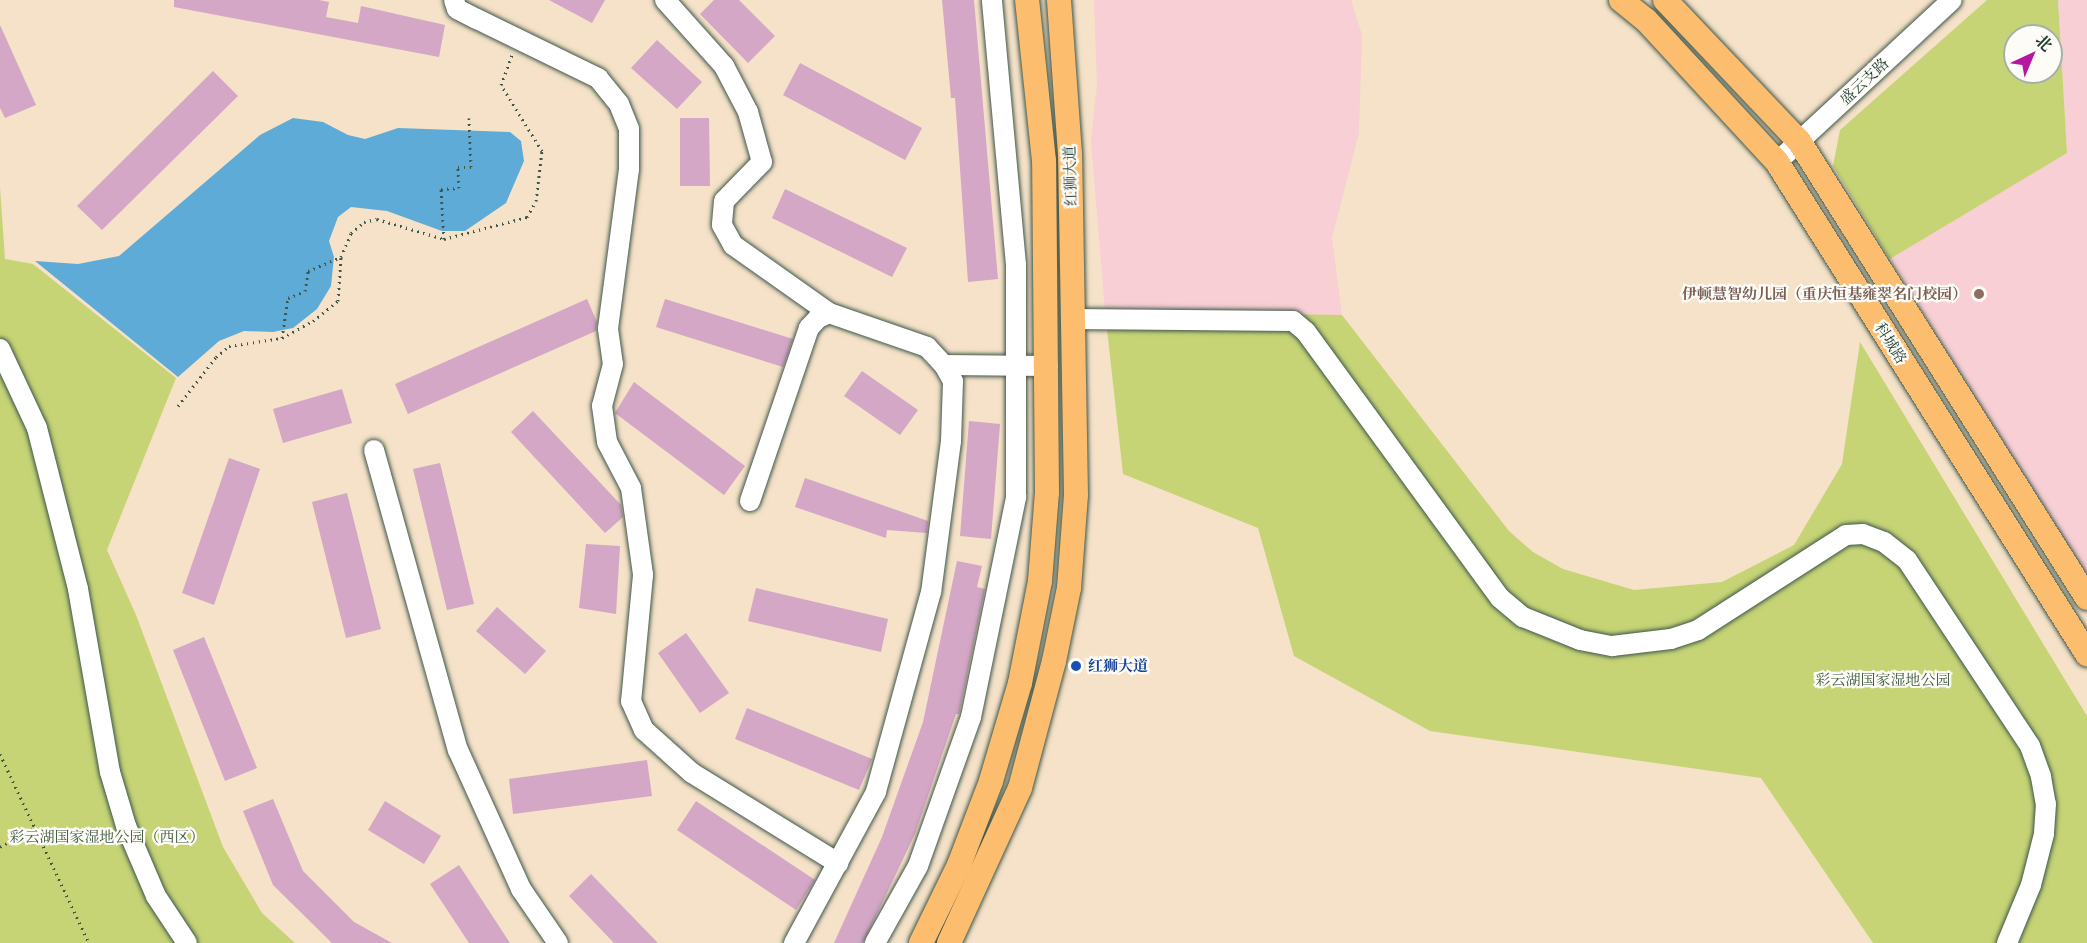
<!DOCTYPE html>
<meta charset="utf-8">
<style>
body{margin:0}
#map{position:relative;width:2087px;height:943px;overflow:hidden;background:#f5e2c8;font-family:"Libre Caslon Text","Noto Serif SC",serif}
div>[style]{position:absolute}
.built>*{inset:0;background:#f7cfd4}
.green>*{inset:0;background:#c6d476}
.water>*{inset:0;background:#5eabd7}
.building>*{inset:0;background:#d3a7c5}
.path>*{height:3px;margin-top:-1.5px;transform-origin:0;background:repeating-linear-gradient(90deg,#3f564a 0 1.5px,transparent 0 6px)}
.roads{filter:drop-shadow(0 0 2px #3f564a) drop-shadow(0 0 2px #3f564a)}
.minor>*{height:20px;margin:-10px;padding:0 10px;transform-origin:10px;border-radius:10px;background:#fff}
.major>*{height:24px;margin:-12px;padding:0 12px;transform-origin:12px;border-radius:12px;background:#fcbd6f}
.dots>*{width:16px;height:16px;translate:-50% -50%;box-sizing:border-box;border:3px solid #fdfcf7;border-radius:50%}
span{translate:-50% -50%;white-space:nowrap;text-align:center;line-height:1.15;-webkit-text-stroke:4.5px #fdfcf7;paint-order:stroke}
.street-label{font-size:15px;color:#1f3d34}
.education-label{font-size:15px;color:#785e54;font-weight:700}
.right{translate:-100% -50%;text-align:right}
.transit-label{font-size:15px;color:#164399;font-weight:700}
.left{translate:0 -50%;text-align:left}
.park-label{font-size:15px;color:#405b41}
.north{position:absolute;left:2003px;top:24px;width:60px;height:60px;box-sizing:border-box;background:#fdfcf7;border:2px solid #a4b0a9;border-radius:50%;rotate:44deg;font-size:16px;font-weight:700;line-height:24px;text-align:center;color:#1f3d34}
.north::after{content:'';display:block;margin:auto;width:21px;height:27px;background:#b5179e;clip-path:polygon(50% 0,100% 100%,50% 72%,0 100%)}
</style>
<div id="map">
<div class="built">
<div style="clip-path:polygon(1094px 0,1351px 0,1362px 35px,1359px 133px,1332px 238px,1342px 315px,1105px 311px,1091px 141px,1097px 85px)"></div>
<div style="clip-path:polygon(2058px 0,2087px 0,2087px 576px,1890px 259px,2067px 153px)"></div>
</div>
<div class="green">
<div style="clip-path:polygon(evenodd,1987px 0,2058px 0,2067px 153px,1890px 259px,1833px 166px,1840px 130px,1987px 0,2015px 36px,2051px 36px,2051px 72px,2015px 72px,2015px 36px)"></div>
<div style="clip-path:polygon(0 187px,5px 259px,33px 264px,176px 378px,107px 550px,136px 615px,223px 847px,262px 913px,295px 943px,0 943px)"></div>
<div style="clip-path:polygon(1105px 311px,1342px 315px,1509px 531px,1533px 552px,1563px 569px,1634px 590px,1722px 582px,1794px 545px,1842px 464px,1860px 342px,2087px 716px,2087px 943px,1873px 943px,1761px 778px,1430px 731px,1294px 656px,1258px 528px,1123px 474px)"></div>
</div>
<div class="water">
<div style="clip-path:polygon(293px 118px,323px 122px,348px 135px,365px 139px,398px 128px,510px 132px,521px 141px,524px 161px,506px 203px,465px 231px,442px 231px,387px 211px,351px 207px,338px 217px,329px 241px,334px 257px,331px 286px,317px 309px,293px 328px,273px 332px,244px 331px,219px 341px,178px 377px,35px 261px,78px 264px,119px 256px,260px 135px)"></div>
</div>
<div class="building">
<div style="clip-path:polygon(174px 0,319px 0,329px 2px,326px 17px,358px 23px,361px 6px,445px 25px,439px 57px,174px 7px)"></div>
<div style="clip-path:polygon(549px 0,605px 0,592px 23px)"></div>
<div style="clip-path:polygon(714px 0,739px 0,775px 36px,748px 63px,700px 14px)"></div>
<div style="clip-path:polygon(942px 0,974px 0,998px 279px,968px 282px,955px 98px,951px 98px)"></div>
<div style="clip-path:polygon(0 25px,36px 105px,5px 118px,0 108px)"></div>
<div style="clip-path:polygon(657px 40px,702px 82px,677px 109px,631px 68px)"></div>
<div style="clip-path:polygon(800px 63px,922px 128px,905px 160px,783px 95px)"></div>
<div style="clip-path:polygon(213px 71px,238px 96px,102px 230px,77px 206px)"></div>
<div style="clip-path:polygon(680px 118px,709px 118px,710px 186px,680px 186px)"></div>
<div style="clip-path:polygon(785px 189px,907px 248px,892px 277px,772px 218px)"></div>
<div style="clip-path:polygon(587px 299px,597px 322px,596px 331px,408px 414px,395px 384px)"></div>
<div style="clip-path:polygon(665px 299px,793px 339px,783px 367px,656px 327px)"></div>
<div style="clip-path:polygon(862px 371px,918px 410px,900px 435px,844px 396px)"></div>
<div style="clip-path:polygon(634px 382px,745px 466px,724px 495px,615px 413px)"></div>
<div style="clip-path:polygon(342px 389px,352px 423px,283px 443px,273px 409px)"></div>
<div style="clip-path:polygon(533px 411px,621px 505px,623px 517px,605px 533px,511px 432px)"></div>
<div style="clip-path:polygon(969px 421px,1000px 424px,991px 539px,960px 536px)"></div>
<div style="clip-path:polygon(229px 458px,260px 469px,214px 605px,182px 593px)"></div>
<div style="clip-path:polygon(440px 463px,474px 604px,447px 610px,413px 469px)"></div>
<div style="clip-path:polygon(805px 478px,928px 521px,927px 533px,887px 530px,886px 538px,795px 507px)"></div>
<div style="clip-path:polygon(347px 493px,381px 629px,346px 638px,312px 502px)"></div>
<div style="clip-path:polygon(586px 544px,620px 546px,616px 614px,579px 608px)"></div>
<div style="clip-path:polygon(957px 561px,982px 566px,977px 587px,985px 589px,959px 714px,956px 714px,915px 834px,863px 943px,834px 943px,882px 837px,923px 722px)"></div>
<div style="clip-path:polygon(756px 588px,888px 619px,881px 652px,748px 621px)"></div>
<div style="clip-path:polygon(497px 607px,546px 651px,525px 674px,476px 631px)"></div>
<div style="clip-path:polygon(686px 633px,729px 693px,700px 713px,658px 653px)"></div>
<div style="clip-path:polygon(204px 637px,257px 768px,225px 781px,173px 650px)"></div>
<div style="clip-path:polygon(747px 708px,872px 759px,859px 790px,735px 739px)"></div>
<div style="clip-path:polygon(647px 760px,652px 796px,513px 814px,509px 779px)"></div>
<div style="clip-path:polygon(273px 799px,303px 871px,354px 922px,392px 943px,332px 943px,273px 885px,243px 811px)"></div>
<div style="clip-path:polygon(385px 801px,441px 836px,424px 864px,368px 830px)"></div>
<div style="clip-path:polygon(696px 801px,815px 880px,796px 910px,677px 830px)"></div>
<div style="clip-path:polygon(459px 865px,510px 943px,469px 943px,430px 884px)"></div>
<div style="clip-path:polygon(591px 874px,658px 943px,614px 943px,569px 896px)"></div>
</div>
<div class="path">
<div style="left:444px;top:239px;width:50px;rotate:-93.4deg"></div>
<div style="left:441px;top:189px;width:18px;rotate:-3deg"></div>
<div style="left:459px;top:188px;width:21px;rotate:-93deg"></div>
<div style="left:458px;top:167px;width:13px"></div>
<div style="left:471px;top:167px;width:49px;rotate:-92.3deg"></div>
<div style="left:282px;top:338px;width:40px;rotate:-81.5deg"></div>
<div style="left:288px;top:298px;width:18px;rotate:-22deg"></div>
<div style="left:305px;top:291px;width:20px;rotate:-81deg"></div>
<div style="left:308px;top:271px;width:36px;rotate:-23deg"></div>
<div style="left:178px;top:406px;width:62px;rotate:-52.2deg"></div>
<div style="left:216px;top:357px;width:17px;rotate:-40deg"></div>
<div style="left:229px;top:346px;width:54px;rotate:-8.6deg"></div>
<div style="left:282px;top:338px;width:35px;rotate:-29deg"></div>
<div style="left:313px;top:321px;width:32px;rotate:-39deg"></div>
<div style="left:338px;top:301px;width:44px;rotate:-86.1deg"></div>
<div style="left:341px;top:257px;width:26px;rotate:-67deg"></div>
<div style="left:351px;top:233px;width:17px;rotate:-40deg"></div>
<div style="left:364px;top:222px;width:13px;rotate:-13deg"></div>
<div style="left:377px;top:219px;width:70px;rotate:16.6deg"></div>
<div style="left:444px;top:239px;width:86px;rotate:-14.8deg"></div>
<div style="left:527px;top:217px;width:18px;rotate:-61deg"></div>
<div style="left:536px;top:201px;width:50px;rotate:-83.2deg"></div>
<div style="left:542px;top:151px;width:78px;rotate:-121.8deg"></div>
<div style="left:501px;top:85px;width:32px;rotate:-70deg"></div>
<div style="left:0;top:754px;width:209px;rotate:64.8deg"></div>
<div style="left:0;top:847px;width:39px;rotate:-29deg"></div>
</div>
<div class="roads">
<div class="minor">
<div style="left:454px;top:0;width:9px;rotate:72deg"></div>
<div style="left:457px;top:9px;width:22px;rotate:27deg"></div>
<div style="left:477px;top:19px;width:135px;rotate:26deg"></div>
<div style="left:598px;top:78px;width:33px;rotate:51deg"></div>
<div style="left:619px;top:104px;width:27px;rotate:68deg"></div>
<div style="left:629px;top:129px;width:40px;rotate:90deg"></div>
<div style="left:629px;top:169px;width:161px;rotate:97.5deg"></div>
<div style="left:608px;top:329px;width:35px;rotate:82deg"></div>
<div style="left:613px;top:364px;width:43px;rotate:104.7deg"></div>
<div style="left:602px;top:406px;width:36px;rotate:82deg"></div>
<div style="left:607px;top:442px;width:52px;rotate:62.4deg"></div>
<div style="left:631px;top:488px;width:88px;rotate:82.1deg"></div>
<div style="left:643px;top:575px;width:127px;rotate:95.4deg"></div>
<div style="left:631px;top:701px;width:32px;rotate:66deg"></div>
<div style="left:644px;top:730px;width:64px;rotate:41.9deg"></div>
<div style="left:692px;top:773px;width:172px;rotate:31.7deg"></div>
<div style="left:665px;top:0;width:89px;rotate:48.2deg"></div>
<div style="left:724px;top:66px;width:52px;rotate:62.4deg"></div>
<div style="left:748px;top:112px;width:52px;rotate:74.4deg"></div>
<div style="left:762px;top:162px;width:54px;rotate:134.3deg"></div>
<div style="left:724px;top:201px;width:24px;rotate:95deg"></div>
<div style="left:722px;top:225px;width:23px;rotate:61deg"></div>
<div style="left:733px;top:245px;width:118px;rotate:35.3deg"></div>
<div style="left:1777px;top:162px;width:238px;rotate:-42.8deg"></div>
<div style="left:1072px;top:319px;width:221px;rotate:0.5deg"></div>
<div style="left:1293px;top:321px;width:17px;rotate:40deg"></div>
<div style="left:1306px;top:332px;width:329px;rotate:53.9deg"></div>
<div style="left:1500px;top:598px;width:30px;rotate:40deg"></div>
<div style="left:1523px;top:617px;width:61px;rotate:22deg"></div>
<div style="left:1580px;top:640px;width:33px;rotate:11deg"></div>
<div style="left:1612px;top:646px;width:59px;rotate:-6.8deg"></div>
<div style="left:1671px;top:639px;width:28px;rotate:-18deg"></div>
<div style="left:1698px;top:630px;width:176px;rotate:-32.7deg"></div>
<div style="left:1846px;top:535px;width:17px;rotate:-3deg"></div>
<div style="left:1863px;top:534px;width:22px;rotate:21deg"></div>
<div style="left:1884px;top:542px;width:29px;rotate:38deg"></div>
<div style="left:1907px;top:560px;width:223px;rotate:56.5deg"></div>
<div style="left:2030px;top:746px;width:33px;rotate:70deg"></div>
<div style="left:2041px;top:777px;width:27px;rotate:80deg"></div>
<div style="left:2046px;top:804px;width:30px;rotate:94deg"></div>
<div style="left:2044px;top:834px;width:53px;rotate:104.3deg"></div>
<div style="left:2031px;top:885px;width:63px;rotate:112.5deg"></div>
<div style="left:0;top:349px;width:87px;rotate:64.9deg"></div>
<div style="left:37px;top:428px;width:166px;rotate:75.7deg"></div>
<div style="left:78px;top:589px;width:186px;rotate:80.1deg"></div>
<div style="left:110px;top:772px;width:56px;rotate:73.5deg"></div>
<div style="left:126px;top:826px;width:76px;rotate:66.8deg"></div>
<div style="left:156px;top:896px;width:56px;rotate:56.6deg"></div>
<div style="left:944px;top:365px;width:104px;rotate:0.6deg"></div>
<div style="left:374px;top:450px;width:312px;rotate:74.4deg"></div>
<div style="left:458px;top:750px;width:153px;rotate:65.6deg"></div>
<div style="left:521px;top:889px;width:65px;rotate:55.6deg"></div>
<div style="left:750px;top:501px;width:183px;rotate:-71.2deg"></div>
<div style="left:809px;top:328px;width:13px;rotate:-48deg"></div>
<div style="left:818px;top:318px;width:12px;rotate:-24deg"></div>
<div style="left:829px;top:313px;width:104px;rotate:19.1deg"></div>
<div style="left:927px;top:347px;width:25px;rotate:47deg"></div>
<div style="left:944px;top:365px;width:18px;rotate:61deg"></div>
<div style="left:953px;top:381px;width:60px;rotate:91.9deg"></div>
<div style="left:951px;top:441px;width:152px;rotate:97.5deg"></div>
<div style="left:931px;top:592px;width:207px;rotate:105.4deg"></div>
<div style="left:876px;top:792px;width:172px;rotate:118.5deg"></div>
<div style="left:875px;top:943px;width:88px;rotate:-60.8deg"></div>
<div style="left:918px;top:866px;width:158px;rotate:-70.4deg"></div>
<div style="left:971px;top:717px;width:225px;rotate:-78.4deg"></div>
<div style="left:1016px;top:497px;width:232px;rotate:-90deg"></div>
<div style="left:1016px;top:265px;width:266px;rotate:-95.2deg"></div>
</div>
<div class="major">
<div style="left:1621px;top:0;width:32px;rotate:39deg"></div>
<div style="left:1646px;top:20px;width:193px;rotate:47.3deg"></div>
<div style="left:1777px;top:162px;width:582px;rotate:57.79deg"></div>
<div style="left:1665px;top:0;width:195px;rotate:46.5deg"></div>
<div style="left:1799px;top:141px;width:540px;rotate:57.78deg"></div>
<div style="left:921px;top:943px;width:87px;rotate:-64deg"></div>
<div style="left:959px;top:865px;width:90px;rotate:-69.1deg"></div>
<div style="left:991px;top:781px;width:102px;rotate:-73.5deg"></div>
<div style="left:1020px;top:683px;width:104px;rotate:-78.9deg"></div>
<div style="left:1040px;top:581px;width:88px;rotate:-85.5deg"></div>
<div style="left:1047px;top:493px;width:332px;rotate:-90.5deg"></div>
<div style="left:1044px;top:161px;width:162px;rotate:-96deg"></div>
<div style="left:949px;top:943px;width:170px;rotate:-65.4deg"></div>
<div style="left:1020px;top:788px;width:131px;rotate:-75deg"></div>
<div style="left:1054px;top:661px;width:75px;rotate:-78.4deg"></div>
<div style="left:1069px;top:588px;width:93px;rotate:-85.7deg"></div>
<div style="left:1076px;top:495px;width:341px;rotate:-91deg"></div>
<div style="left:1070px;top:154px;width:154px;rotate:-94.1deg"></div>
</div>
</div>
<div class="dots">
<div style="left:1979px;top:294px;background:#8d6e63"></div>
<div style="left:1076px;top:666px;background:#1a4fb4"></div>
</div>
<div class="street-label">
<span style="left:1864px;top:81px;rotate:-43deg">盛云支路</span>
<span style="left:1070px;top:176px;rotate:-92deg">红狮大道</span>
<span style="left:1891px;top:343px;rotate:58deg">科城路</span>
</div>
<div class="education-label">
<span class="right" style="left:1967px;top:294px">伊顿慧智幼儿园（重庆恒基雍翠名门校园）</span>
</div>
<div class="transit-label">
<span class="left" style="left:1088px;top:666px">红狮大道</span>
</div>
<div class="park-label">
<span style="left:1883px;top:680px">彩云湖国家湿地公园</span>
<span style="left:107px;top:837px">彩云湖国家湿地公园（西区）</span>
</div>
<div class="north">北</div>
</div>
